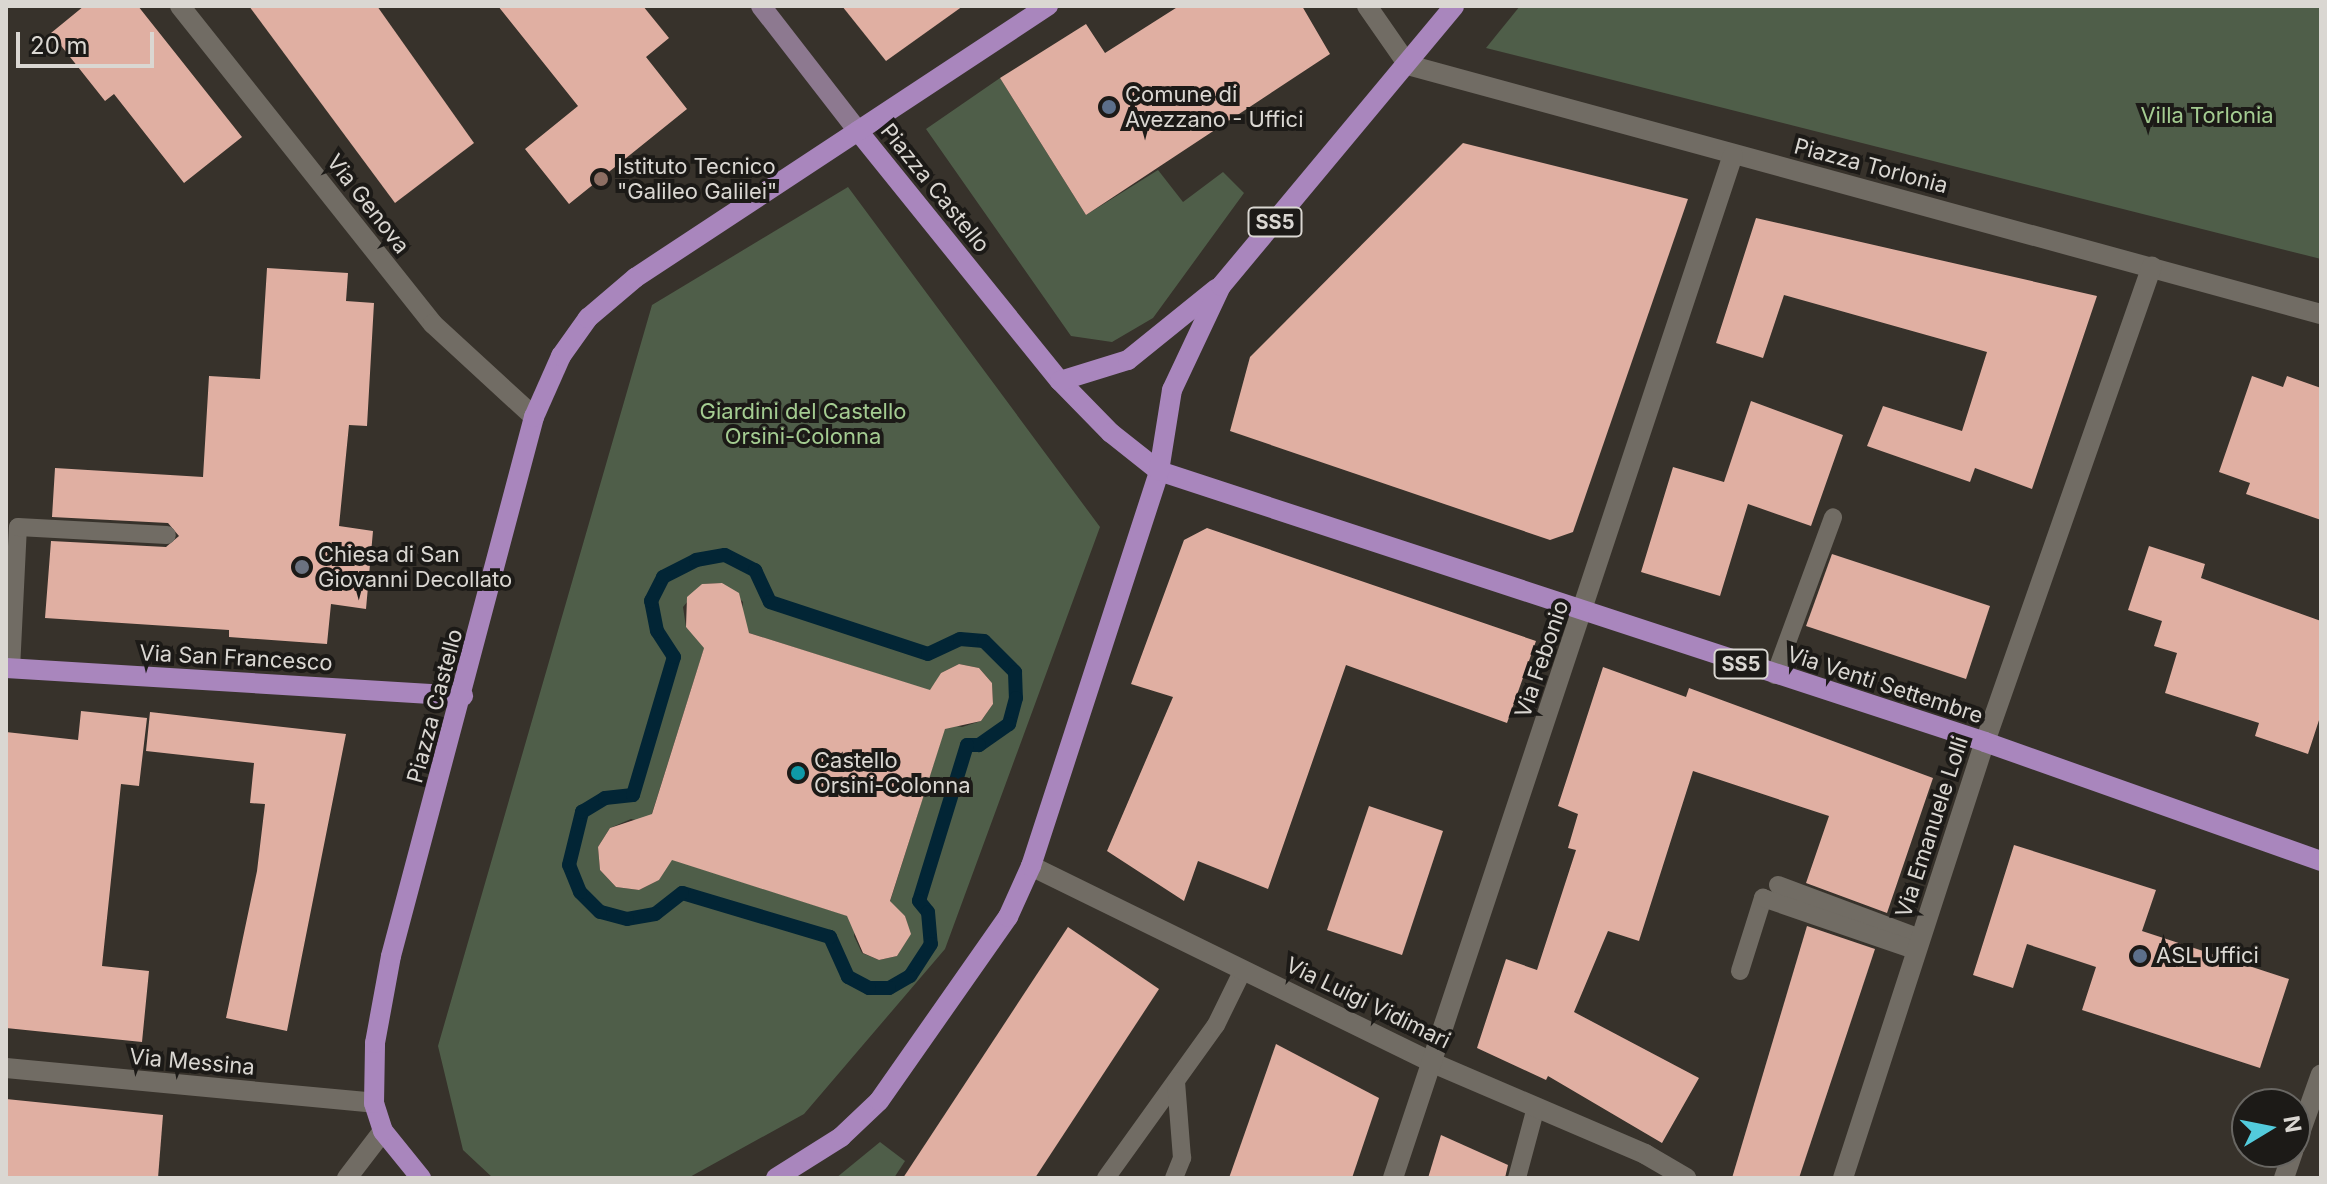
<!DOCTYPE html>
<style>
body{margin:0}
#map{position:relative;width:2327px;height:1184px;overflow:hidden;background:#37322b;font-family:Inter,sans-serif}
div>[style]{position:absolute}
.green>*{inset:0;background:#4f5e49}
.stream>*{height:14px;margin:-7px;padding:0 7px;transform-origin:7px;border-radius:7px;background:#022535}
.building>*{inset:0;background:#e0afa2}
.service>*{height:18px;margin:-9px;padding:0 9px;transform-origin:9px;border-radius:9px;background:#716c64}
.minor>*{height:20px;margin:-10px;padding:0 10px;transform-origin:10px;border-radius:10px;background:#716c64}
.secondary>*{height:20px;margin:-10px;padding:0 10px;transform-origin:10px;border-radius:10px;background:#8d7990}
.primary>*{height:20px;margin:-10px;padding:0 10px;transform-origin:10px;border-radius:10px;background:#a986bd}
.dots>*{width:22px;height:22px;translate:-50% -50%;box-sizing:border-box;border:4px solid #1c1a17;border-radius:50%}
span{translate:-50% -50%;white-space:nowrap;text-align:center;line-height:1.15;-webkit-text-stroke:8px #1c1a17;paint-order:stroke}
.shield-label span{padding:2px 6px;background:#1c1a17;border:2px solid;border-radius:6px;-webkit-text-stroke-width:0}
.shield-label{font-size:20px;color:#dad7d2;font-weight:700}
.poi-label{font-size:22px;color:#dad7d2}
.left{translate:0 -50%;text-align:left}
.park-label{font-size:22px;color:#a4cc91}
.street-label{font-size:22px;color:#dad7d2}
.frame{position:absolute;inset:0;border:8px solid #dad7d2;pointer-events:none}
.north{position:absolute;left:2231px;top:1088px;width:80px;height:80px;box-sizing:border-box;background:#1c1a17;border:2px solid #686662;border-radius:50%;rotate:80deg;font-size:22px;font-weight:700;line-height:32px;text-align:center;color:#dad7d2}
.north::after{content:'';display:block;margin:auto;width:28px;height:36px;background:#53cbdc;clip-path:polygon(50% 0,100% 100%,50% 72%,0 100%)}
.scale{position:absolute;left:16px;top:32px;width:138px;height:36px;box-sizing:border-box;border:4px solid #dad7d2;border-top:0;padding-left:10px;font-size:24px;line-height:28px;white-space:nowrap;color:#dad7d2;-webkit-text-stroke:6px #1c1a17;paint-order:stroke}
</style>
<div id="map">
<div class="green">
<div style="clip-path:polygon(1520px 6px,2321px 6px,2321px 259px,1486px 48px)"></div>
<div style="clip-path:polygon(1000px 78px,1086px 215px,1158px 170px,1183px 202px,1223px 172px,1244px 193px,1153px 318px,1112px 342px,1071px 336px,926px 129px)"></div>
<div style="clip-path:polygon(evenodd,848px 187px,1100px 527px,945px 949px,804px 1114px,688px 1178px,493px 1178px,463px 1150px,438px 1046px,652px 305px,848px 187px,722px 583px,743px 602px,740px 630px,931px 691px,941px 673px,959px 664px,979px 668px,992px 683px,993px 704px,981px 721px,962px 727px,946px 724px,889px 905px,905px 916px,910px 934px,897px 956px,879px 960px,862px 953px,854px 936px,857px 919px,671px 859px,659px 880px,639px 890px,616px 887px,600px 870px,598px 847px,610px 828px,631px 819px,649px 823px,706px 642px,686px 627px,683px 607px,702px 584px,722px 583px)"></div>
<div style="clip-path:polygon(880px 1142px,905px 1161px,894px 1178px,836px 1178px)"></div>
</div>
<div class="stream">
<div style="left:725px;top:555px;width:34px;rotate:27deg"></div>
<div style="left:755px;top:570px;width:35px;rotate:65deg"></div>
<div style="left:770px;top:602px;width:166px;rotate:18.2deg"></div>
<div style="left:928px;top:654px;width:35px;rotate:-25deg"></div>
<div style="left:960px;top:639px;width:24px;rotate:5deg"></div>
<div style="left:984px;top:641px;width:44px;rotate:45deg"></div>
<div style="left:1015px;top:672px;width:26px;rotate:88deg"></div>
<div style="left:1016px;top:698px;width:27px;rotate:105deg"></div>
<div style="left:1009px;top:724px;width:37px;rotate:145deg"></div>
<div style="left:979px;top:745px;width:12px;rotate:180deg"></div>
<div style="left:967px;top:745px;width:163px;rotate:107.1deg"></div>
<div style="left:919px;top:901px;width:14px;rotate:51deg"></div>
<div style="left:928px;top:912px;width:32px;rotate:85deg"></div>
<div style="left:931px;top:944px;width:38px;rotate:123deg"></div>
<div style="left:910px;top:976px;width:24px;rotate:150deg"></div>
<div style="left:889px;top:988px;width:20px;rotate:180deg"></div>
<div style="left:869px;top:988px;width:24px;rotate:-152deg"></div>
<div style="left:848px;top:977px;width:44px;rotate:-114.2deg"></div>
<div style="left:830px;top:937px;width:154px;rotate:-163.4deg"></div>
<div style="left:682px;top:893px;width:34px;rotate:142deg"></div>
<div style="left:655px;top:914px;width:28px;rotate:170deg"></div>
<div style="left:627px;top:919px;width:28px;rotate:-165deg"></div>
<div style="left:600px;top:912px;width:28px;rotate:-135deg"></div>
<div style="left:580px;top:892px;width:29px;rotate:-112deg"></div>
<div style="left:569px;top:865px;width:55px;rotate:-76.2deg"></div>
<div style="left:582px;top:812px;width:27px;rotate:-31deg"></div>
<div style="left:605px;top:798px;width:28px;rotate:-6deg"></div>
<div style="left:633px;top:795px;width:144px;rotate:-73.5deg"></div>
<div style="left:674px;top:657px;width:31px;rotate:-123deg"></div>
<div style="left:657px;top:631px;width:31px;rotate:-101deg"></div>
<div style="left:651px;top:601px;width:27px;rotate:-63deg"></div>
<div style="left:663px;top:577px;width:37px;rotate:-27deg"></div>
<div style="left:696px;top:560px;width:29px;rotate:-10deg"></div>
</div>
<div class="building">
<div style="clip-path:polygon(84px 6px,138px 6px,242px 137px,184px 183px,114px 94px,105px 101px,51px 33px)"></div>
<div style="clip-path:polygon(249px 6px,377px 6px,474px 143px,395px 203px)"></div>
<div style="clip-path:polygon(498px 6px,643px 6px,669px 38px,646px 57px,687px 109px,569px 204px,525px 149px,578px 106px)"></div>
<div style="clip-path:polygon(842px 6px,963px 6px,886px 61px)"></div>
<div style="clip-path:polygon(1179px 6px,1302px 6px,1330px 54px,1086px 215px,1000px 78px,1086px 24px,1105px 53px)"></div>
<div style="clip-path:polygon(1463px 143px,1688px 199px,1573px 532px,1550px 540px,1230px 431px,1250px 357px)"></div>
<div style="clip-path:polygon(1756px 218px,2097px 296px,2032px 489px,1975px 468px,1970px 482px,1867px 446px,1883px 406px,1962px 431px,1987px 352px,1784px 295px,1763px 358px,1716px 343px)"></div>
<div style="clip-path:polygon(267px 268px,348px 273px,346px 301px,374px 303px,367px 426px,349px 425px,339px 526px,373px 531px,366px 609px,331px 604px,327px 644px,229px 637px,229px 630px,45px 618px,51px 541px,166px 547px,179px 536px,168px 523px,52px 517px,55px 468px,203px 477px,209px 376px,260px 379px)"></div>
<div style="clip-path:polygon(2252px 376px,2283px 387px,2287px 376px,2321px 388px,2321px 520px,2246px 494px,2250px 483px,2219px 472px)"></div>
<div style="clip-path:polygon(1751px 401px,1843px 435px,1811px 526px,1748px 504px,1720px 596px,1641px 572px,1673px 467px,1724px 482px)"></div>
<div style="clip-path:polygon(1207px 528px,1536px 641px,1507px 723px,1346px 665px,1268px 889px,1198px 861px,1184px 901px,1107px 851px,1173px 697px,1131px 684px,1184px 540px)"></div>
<div style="clip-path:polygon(2149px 546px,2205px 564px,2201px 578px,2321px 621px,2321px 714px,2308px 754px,2255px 736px,2259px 723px,2165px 693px,2177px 653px,2154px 646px,2162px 621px,2128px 610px)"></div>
<div style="clip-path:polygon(1832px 554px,1990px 606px,1966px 679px,1806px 626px)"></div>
<div style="clip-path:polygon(722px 583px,739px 593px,749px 633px,930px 690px,941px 673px,959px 664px,979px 668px,992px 683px,993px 704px,981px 721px,945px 729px,890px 901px,905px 916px,911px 934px,897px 956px,879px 960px,863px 953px,847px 916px,672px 860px,659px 880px,639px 890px,616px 887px,600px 870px,598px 847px,610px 828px,652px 814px,704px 648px,686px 627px,687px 597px,702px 584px)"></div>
<div style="clip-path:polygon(1603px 667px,1686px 697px,1689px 688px,1933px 778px,1887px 913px,1806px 883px,1829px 816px,1693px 771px,1639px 941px,1608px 931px,1574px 1012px,1699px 1078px,1662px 1143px,1548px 1076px,1546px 1080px,1477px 1048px,1506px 959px,1537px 970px,1576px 850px,1568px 848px,1578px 814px,1558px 806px)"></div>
<div style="clip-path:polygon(81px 711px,147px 718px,139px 786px,121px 784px,102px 966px,149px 971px,142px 1042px,6px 1028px,6px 732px,78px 740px)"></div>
<div style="clip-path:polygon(150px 712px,346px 734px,287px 1031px,226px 1018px,257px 871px,265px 804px,250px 803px,254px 763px,146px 751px)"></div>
<div style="clip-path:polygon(1369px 806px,1443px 831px,1402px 955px,1327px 930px)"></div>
<div style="clip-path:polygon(2014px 845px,2156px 890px,2142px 931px,2289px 979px,2260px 1068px,2082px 1010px,2096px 967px,2027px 944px,2013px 988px,1973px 975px)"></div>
<div style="clip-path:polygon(1807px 926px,1875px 949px,1799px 1178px,1732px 1178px)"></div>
<div style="clip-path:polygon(1068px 927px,1159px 989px,1035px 1178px,903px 1178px)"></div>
<div style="clip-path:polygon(1276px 1044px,1379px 1098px,1352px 1178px,1229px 1178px)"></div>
<div style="clip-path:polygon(6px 1099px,163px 1115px,158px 1178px,6px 1178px)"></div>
<div style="clip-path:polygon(1441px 1135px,1508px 1165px,1505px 1178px,1428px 1178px)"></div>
</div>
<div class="service">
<div style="left:11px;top:669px;width:142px;rotate:-87.2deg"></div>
<div style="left:18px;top:527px;width:149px;rotate:3.1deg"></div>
<div style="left:1775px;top:675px;width:168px;rotate:-69.8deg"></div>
<div style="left:1778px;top:885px;width:152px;rotate:20.5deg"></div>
<div style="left:1740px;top:971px;width:77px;rotate:-72.5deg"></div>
<div style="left:1763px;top:898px;width:163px;rotate:19deg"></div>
<div style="left:1106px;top:1178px;width:188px;rotate:-54.3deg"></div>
<div style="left:1216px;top:1025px;width:61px;rotate:-63.9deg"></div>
<div style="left:1174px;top:1178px;width:22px;rotate:-68deg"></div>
<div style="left:1182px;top:1158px;width:77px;rotate:-94.5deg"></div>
<div style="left:1517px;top:1178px;width:73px;rotate:-75deg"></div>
</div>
<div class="minor">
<div style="left:180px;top:6px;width:406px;rotate:51.5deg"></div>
<div style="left:433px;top:324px;width:137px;rotate:42.6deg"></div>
<div style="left:1367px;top:6px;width:72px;rotate:55.2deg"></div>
<div style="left:1408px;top:65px;width:946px;rotate:15.26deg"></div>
<div style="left:1031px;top:866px;width:448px;rotate:26.1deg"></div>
<div style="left:1433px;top:1063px;width:231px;rotate:23.2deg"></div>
<div style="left:1645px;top:1154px;width:48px;rotate:30.3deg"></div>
<div style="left:6px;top:1068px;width:370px;rotate:5.4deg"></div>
<div style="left:2295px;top:1147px;width:77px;rotate:-70.4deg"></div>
<div style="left:347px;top:1178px;width:59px;rotate:-52.5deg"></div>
<div style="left:1393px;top:1178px;width:1078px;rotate:-71.62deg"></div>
<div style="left:1843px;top:1178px;width:459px;rotate:-72deg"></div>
<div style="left:1985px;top:742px;width:504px;rotate:-70.67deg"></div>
<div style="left:2284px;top:1178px;width:28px;rotate:-71deg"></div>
</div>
<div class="secondary">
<div style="left:761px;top:6px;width:158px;rotate:52.2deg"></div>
</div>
<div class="primary">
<div style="left:858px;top:131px;width:321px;rotate:51.1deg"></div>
<div style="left:1060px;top:381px;width:73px;rotate:45.6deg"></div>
<div style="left:1111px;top:433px;width:61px;rotate:38.4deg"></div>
<div style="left:1159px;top:471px;width:869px;rotate:18.16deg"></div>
<div style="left:1985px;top:742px;width:356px;rotate:19.5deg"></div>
<div style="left:1060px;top:381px;width:71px;rotate:-17.2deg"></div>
<div style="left:1128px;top:360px;width:113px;rotate:-38.9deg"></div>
<div style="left:6px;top:668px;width:458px;rotate:3.5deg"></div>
<div style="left:421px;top:1178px;width:60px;rotate:-129deg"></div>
<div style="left:383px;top:1131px;width:29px;rotate:-108deg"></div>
<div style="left:374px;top:1103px;width:60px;rotate:-89deg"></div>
<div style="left:375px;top:1043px;width:88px;rotate:-79.6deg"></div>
<div style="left:391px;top:956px;width:558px;rotate:-75.14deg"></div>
<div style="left:534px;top:417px;width:67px;rotate:-66.1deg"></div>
<div style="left:561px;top:356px;width:47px;rotate:-54.6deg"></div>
<div style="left:588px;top:318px;width:62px;rotate:-40.4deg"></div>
<div style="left:635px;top:278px;width:495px;rotate:-33.4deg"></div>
<div style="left:776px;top:1178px;width:77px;rotate:-32.2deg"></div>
<div style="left:841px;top:1137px;width:52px;rotate:-43.5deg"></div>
<div style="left:879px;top:1101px;width:225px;rotate:-55deg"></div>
<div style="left:1008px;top:917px;width:56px;rotate:-65.7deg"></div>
<div style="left:1031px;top:866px;width:415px;rotate:-72deg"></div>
<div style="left:1159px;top:471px;width:82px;rotate:-80.9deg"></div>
<div style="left:1172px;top:390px;width:115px;rotate:-64.8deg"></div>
<div style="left:1221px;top:286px;width:364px;rotate:-50.2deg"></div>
</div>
<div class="dots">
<div style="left:1109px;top:107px;background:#5c6f8a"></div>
<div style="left:601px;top:179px;background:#8d6e63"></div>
<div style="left:302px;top:567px;background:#6b7280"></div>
<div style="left:798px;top:773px;background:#0f9aa8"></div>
<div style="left:2140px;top:956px;background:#5c6f8a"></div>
</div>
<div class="shield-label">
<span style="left:1275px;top:222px">SS5</span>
<span style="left:1741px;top:664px">SS5</span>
</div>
<div class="poi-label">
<span class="left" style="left:1125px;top:107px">Comune di<br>Avezzano - Uffici</span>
<span class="left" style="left:617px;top:179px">Istituto Tecnico<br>"Galileo Galilei"</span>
<span class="left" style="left:318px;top:567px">Chiesa di San<br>Giovanni Decollato</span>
<span class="left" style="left:814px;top:773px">Castello<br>Orsini-Colonna</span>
<span class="left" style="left:2156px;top:956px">ASL Uffici</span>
</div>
<div class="park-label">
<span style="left:2207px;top:116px">Villa Torlonia</span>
<span style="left:803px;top:424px">Giardini del Castello<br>Orsini-Colonna</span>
</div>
<div class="street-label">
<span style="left:1871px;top:166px;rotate:15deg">Piazza Torlonia</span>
<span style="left:935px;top:188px;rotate:51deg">Piazza Castello</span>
<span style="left:368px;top:204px;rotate:52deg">Via Genova</span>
<span style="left:236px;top:658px;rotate:3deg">Via San Francesco</span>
<span style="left:1542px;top:659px;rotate:-71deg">Via Febonio</span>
<span style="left:1885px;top:685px;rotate:18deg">Via Venti Settembre</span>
<span style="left:435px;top:706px;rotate:-75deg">Piazza Castello</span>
<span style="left:1932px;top:827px;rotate:-72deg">Via Emanuele Lolli</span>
<span style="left:1368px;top:1003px;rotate:26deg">Via Luigi Vidimari</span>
<span style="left:192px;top:1062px;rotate:5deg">Via Messina</span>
</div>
<div class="frame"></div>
<div class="north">N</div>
<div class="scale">20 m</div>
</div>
